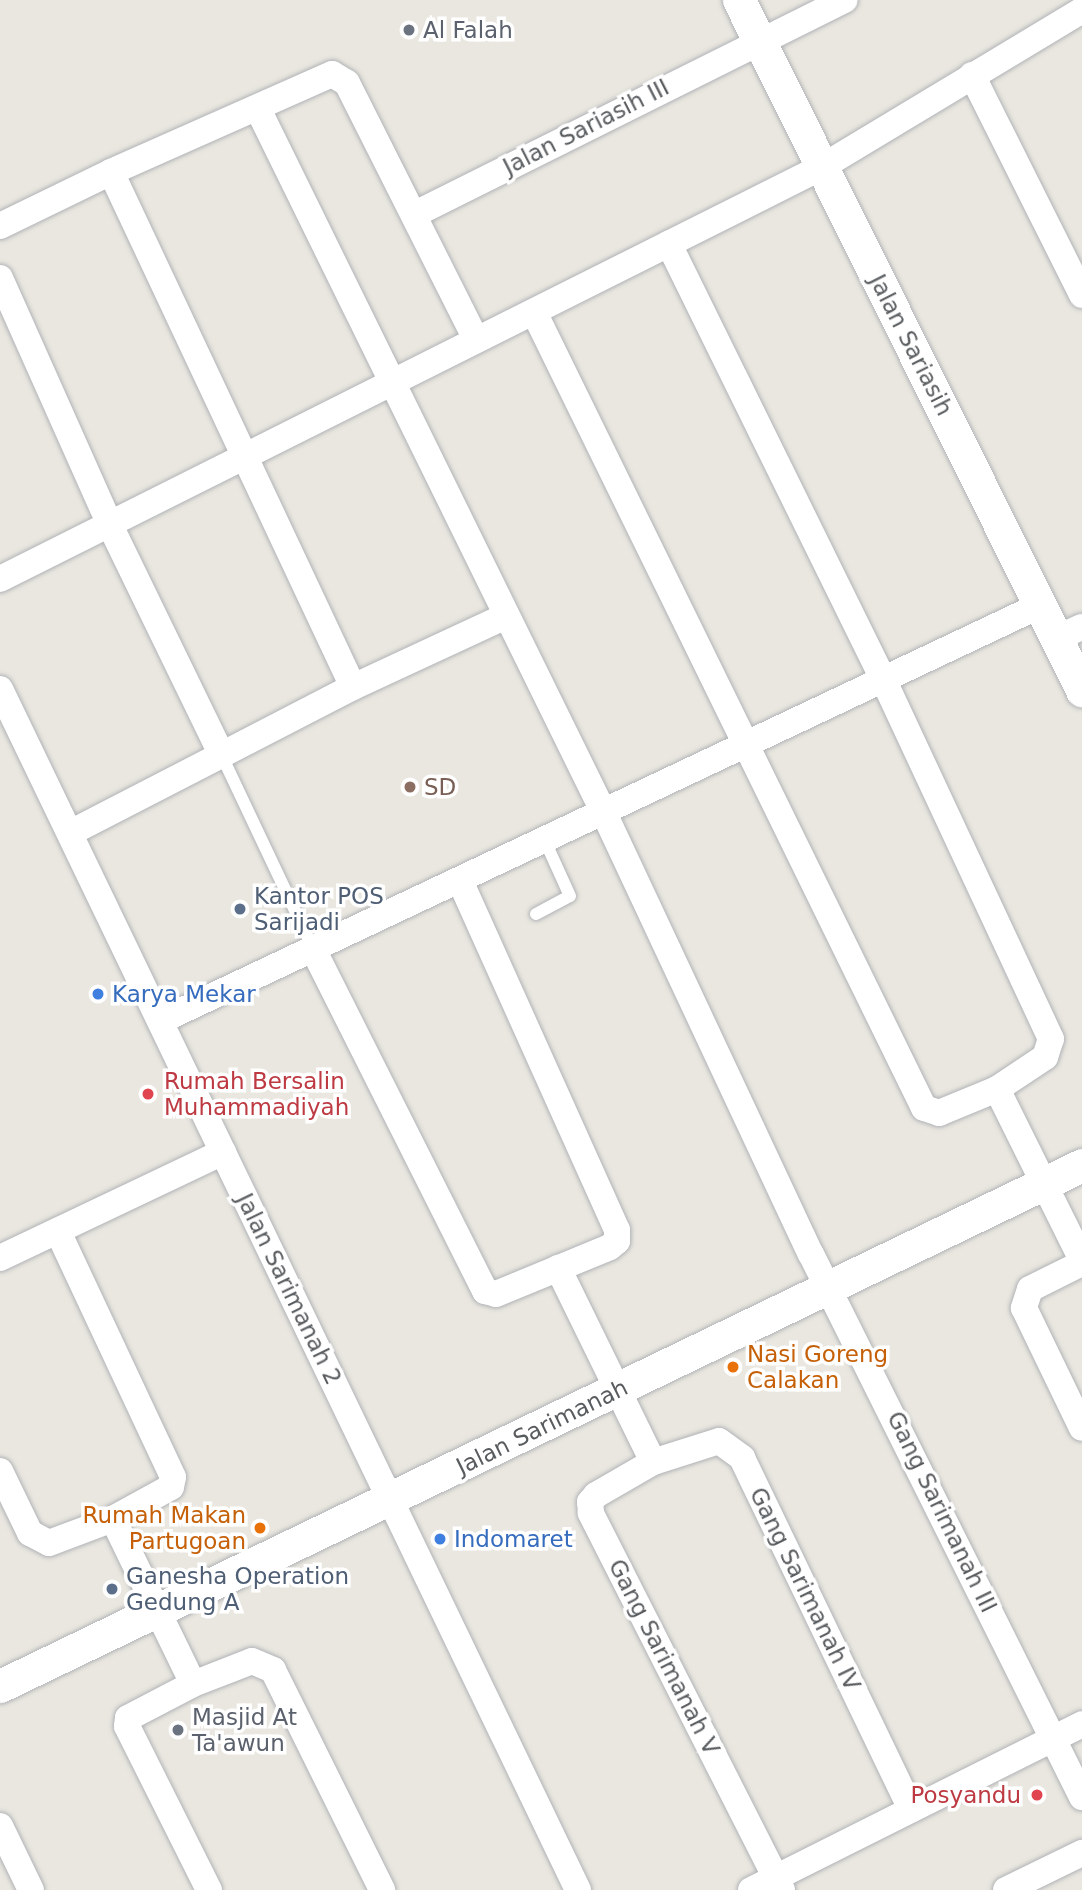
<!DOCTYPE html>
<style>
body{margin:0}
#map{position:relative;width:1082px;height:1890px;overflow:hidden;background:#eae7e0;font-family:"DejaVu Sans",sans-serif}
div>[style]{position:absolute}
.roads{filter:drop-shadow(0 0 2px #b0b3b6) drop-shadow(0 0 2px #b0b3b6)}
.service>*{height:12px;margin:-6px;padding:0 6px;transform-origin:6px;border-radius:6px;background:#fff}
.minor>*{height:26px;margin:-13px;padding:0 13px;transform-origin:13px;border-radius:13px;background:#fff}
.tertiary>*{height:33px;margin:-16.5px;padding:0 16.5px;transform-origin:16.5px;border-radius:16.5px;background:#fff}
.dots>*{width:19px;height:19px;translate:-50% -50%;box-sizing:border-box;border:4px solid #fff;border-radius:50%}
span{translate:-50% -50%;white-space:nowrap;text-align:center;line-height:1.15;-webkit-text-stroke:7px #fff;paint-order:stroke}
.worship-label{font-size:23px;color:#5b616d}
.left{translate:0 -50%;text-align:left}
.street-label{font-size:23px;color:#595c5f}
.education-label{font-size:23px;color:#785e54}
.service-label{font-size:23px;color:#4e5e75}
.shop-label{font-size:23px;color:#366cbe}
.health-label{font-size:23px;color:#be3a42}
.right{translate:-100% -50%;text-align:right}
.food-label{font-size:23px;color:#c56008}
</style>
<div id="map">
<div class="roads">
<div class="service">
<div style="left:221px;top:754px;width:216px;rotate:64.7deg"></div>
<div style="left:536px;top:914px;width:38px;rotate:-28deg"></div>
<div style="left:570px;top:896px;width:60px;rotate:-114.4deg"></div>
</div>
<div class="minor">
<div style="left:972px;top:75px;width:246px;rotate:63.4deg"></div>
<div style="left:258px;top:109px;width:784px;rotate:63.83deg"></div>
<div style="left:604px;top:813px;width:487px;rotate:64.9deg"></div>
<div style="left:811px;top:1254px;width:607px;rotate:63.48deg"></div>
<div style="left:111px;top:172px;width:569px;rotate:64.83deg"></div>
<div style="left:415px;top:214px;width:480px;rotate:-26.5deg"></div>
<div style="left:0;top:226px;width:123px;rotate:-25.9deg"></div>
<div style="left:111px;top:172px;width:242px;rotate:-23.9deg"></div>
<div style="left:332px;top:74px;width:17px;rotate:31deg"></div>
<div style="left:347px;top:83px;width:287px;rotate:63.3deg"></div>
<div style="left:0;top:278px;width:268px;rotate:66deg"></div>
<div style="left:109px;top:523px;width:257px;rotate:64.1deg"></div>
<div style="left:534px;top:312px;width:886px;rotate:63.9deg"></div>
<div style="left:924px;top:1108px;width:16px;rotate:18deg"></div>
<div style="left:939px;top:1113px;width:63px;rotate:-22.5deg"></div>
<div style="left:997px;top:1089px;width:58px;rotate:-33.7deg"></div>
<div style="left:1045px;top:1057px;width:19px;rotate:-72deg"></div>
<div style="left:1051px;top:1039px;width:400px;rotate:-115deg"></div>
<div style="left:882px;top:677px;width:483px;rotate:-116.2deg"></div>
<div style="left:0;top:579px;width:919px;rotate:-26.62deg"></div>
<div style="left:822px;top:167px;width:304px;rotate:-31.1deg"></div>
<div style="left:1057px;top:638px;width:27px;rotate:-24deg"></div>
<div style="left:0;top:689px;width:1333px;rotate:64.3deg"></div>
<div style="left:70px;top:833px;width:318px;rotate:-27.3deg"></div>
<div style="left:353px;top:687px;width:169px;rotate:-24.9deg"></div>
<div style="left:313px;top:949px;width:383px;rotate:63.3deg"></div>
<div style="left:485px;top:1291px;width:11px;rotate:15deg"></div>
<div style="left:496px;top:1294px;width:123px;rotate:-22.4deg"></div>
<div style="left:610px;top:1247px;width:9px;rotate:-41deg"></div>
<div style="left:617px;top:1241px;width:11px;rotate:-90deg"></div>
<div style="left:617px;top:1230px;width:383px;rotate:-114.2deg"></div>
<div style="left:160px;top:1021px;width:974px;rotate:-25.28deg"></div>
<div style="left:997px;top:1089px;width:191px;rotate:63.6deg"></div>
<div style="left:0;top:1258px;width:247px;rotate:-25.4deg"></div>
<div style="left:1082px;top:1263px;width:58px;rotate:153.4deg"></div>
<div style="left:1030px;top:1289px;width:20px;rotate:108deg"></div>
<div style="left:1024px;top:1308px;width:133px;rotate:64.2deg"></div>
<div style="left:558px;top:1268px;width:216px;rotate:63.9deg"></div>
<div style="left:0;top:1471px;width:69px;rotate:64.2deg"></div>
<div style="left:30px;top:1533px;width:21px;rotate:28deg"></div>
<div style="left:49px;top:1543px;width:68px;rotate:-20.6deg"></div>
<div style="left:113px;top:1519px;width:66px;rotate:-28.9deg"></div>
<div style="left:171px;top:1487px;width:10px;rotate:-79deg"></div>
<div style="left:173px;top:1477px;width:272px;rotate:-115.1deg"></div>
<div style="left:113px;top:1519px;width:183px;rotate:64.1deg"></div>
<div style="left:0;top:1826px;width:71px;rotate:64.2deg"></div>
<div style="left:209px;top:1890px;width:183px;rotate:-116.6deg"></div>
<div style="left:127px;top:1726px;width:8px;rotate:-83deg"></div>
<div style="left:128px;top:1718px;width:73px;rotate:-27.6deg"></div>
<div style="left:193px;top:1684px;width:63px;rotate:-21.3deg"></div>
<div style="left:252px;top:1661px;width:23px;rotate:23deg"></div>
<div style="left:273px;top:1670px;width:246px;rotate:63.6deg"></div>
<div style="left:751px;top:1890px;width:370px;rotate:-26.6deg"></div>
<div style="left:782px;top:1890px;width:423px;rotate:-116.9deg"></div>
<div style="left:591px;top:1513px;width:11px;rotate:-95deg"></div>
<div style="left:590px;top:1502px;width:9px;rotate:-49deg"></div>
<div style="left:596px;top:1495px;width:66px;rotate:-30.1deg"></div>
<div style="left:653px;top:1462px;width:69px;rotate:-17.7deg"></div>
<div style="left:719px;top:1441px;width:29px;rotate:36deg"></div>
<div style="left:742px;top:1458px;width:390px;rotate:64.3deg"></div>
<div style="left:1006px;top:1890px;width:85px;rotate:-26deg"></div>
</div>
<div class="tertiary">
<div style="left:739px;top:0;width:771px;rotate:63.57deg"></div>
<div style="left:0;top:1686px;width:1201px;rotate:-25.71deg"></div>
</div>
</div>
<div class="dots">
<div style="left:409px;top:30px;background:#6b7280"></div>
<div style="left:410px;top:787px;background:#8d6e63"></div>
<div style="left:240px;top:909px;background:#5c6f8a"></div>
<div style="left:98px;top:994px;background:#3f7fe0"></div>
<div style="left:148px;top:1094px;background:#e0444e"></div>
<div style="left:733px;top:1367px;background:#e8710a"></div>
<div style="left:260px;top:1528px;background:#e8710a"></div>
<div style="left:440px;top:1539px;background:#3f7fe0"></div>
<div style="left:112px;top:1589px;background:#5c6f8a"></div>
<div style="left:178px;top:1730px;background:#6b7280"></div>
<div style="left:1037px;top:1795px;background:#e0444e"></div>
</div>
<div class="worship-label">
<span class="left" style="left:423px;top:30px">Al Falah</span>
<span class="left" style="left:192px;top:1730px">Masjid At<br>Ta'awun</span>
</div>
<div class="street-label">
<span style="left:586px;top:127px;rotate:-27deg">Jalan Sariasih III</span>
<span style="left:911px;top:345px;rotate:63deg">Jalan Sariasih</span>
<span style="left:289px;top:1289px;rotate:64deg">Jalan Sarimanah 2</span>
<span style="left:542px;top:1427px;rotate:-26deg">Jalan Sarimanah</span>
<span style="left:942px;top:1512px;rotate:64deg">Gang Sarimanah III</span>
<span style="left:805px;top:1589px;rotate:64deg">Gang Sarimanah IV</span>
<span style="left:664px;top:1657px;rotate:63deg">Gang Sarimanah V</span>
</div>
<div class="education-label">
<span class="left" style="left:424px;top:787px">SD</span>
</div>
<div class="service-label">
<span class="left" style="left:254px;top:909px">Kantor POS<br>Sarijadi</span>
<span class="left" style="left:126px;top:1589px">Ganesha Operation<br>Gedung A</span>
</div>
<div class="shop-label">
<span class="left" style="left:112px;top:994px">Karya Mekar</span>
<span class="left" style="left:454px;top:1539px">Indomaret</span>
</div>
<div class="health-label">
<span class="left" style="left:164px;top:1094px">Rumah Bersalin<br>Muhammadiyah</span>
<span class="right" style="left:1021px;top:1795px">Posyandu</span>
</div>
<div class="food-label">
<span class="left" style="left:747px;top:1367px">Nasi Goreng<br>Calakan</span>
<span class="right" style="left:246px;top:1528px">Rumah Makan<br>Partugoan</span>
</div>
</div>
